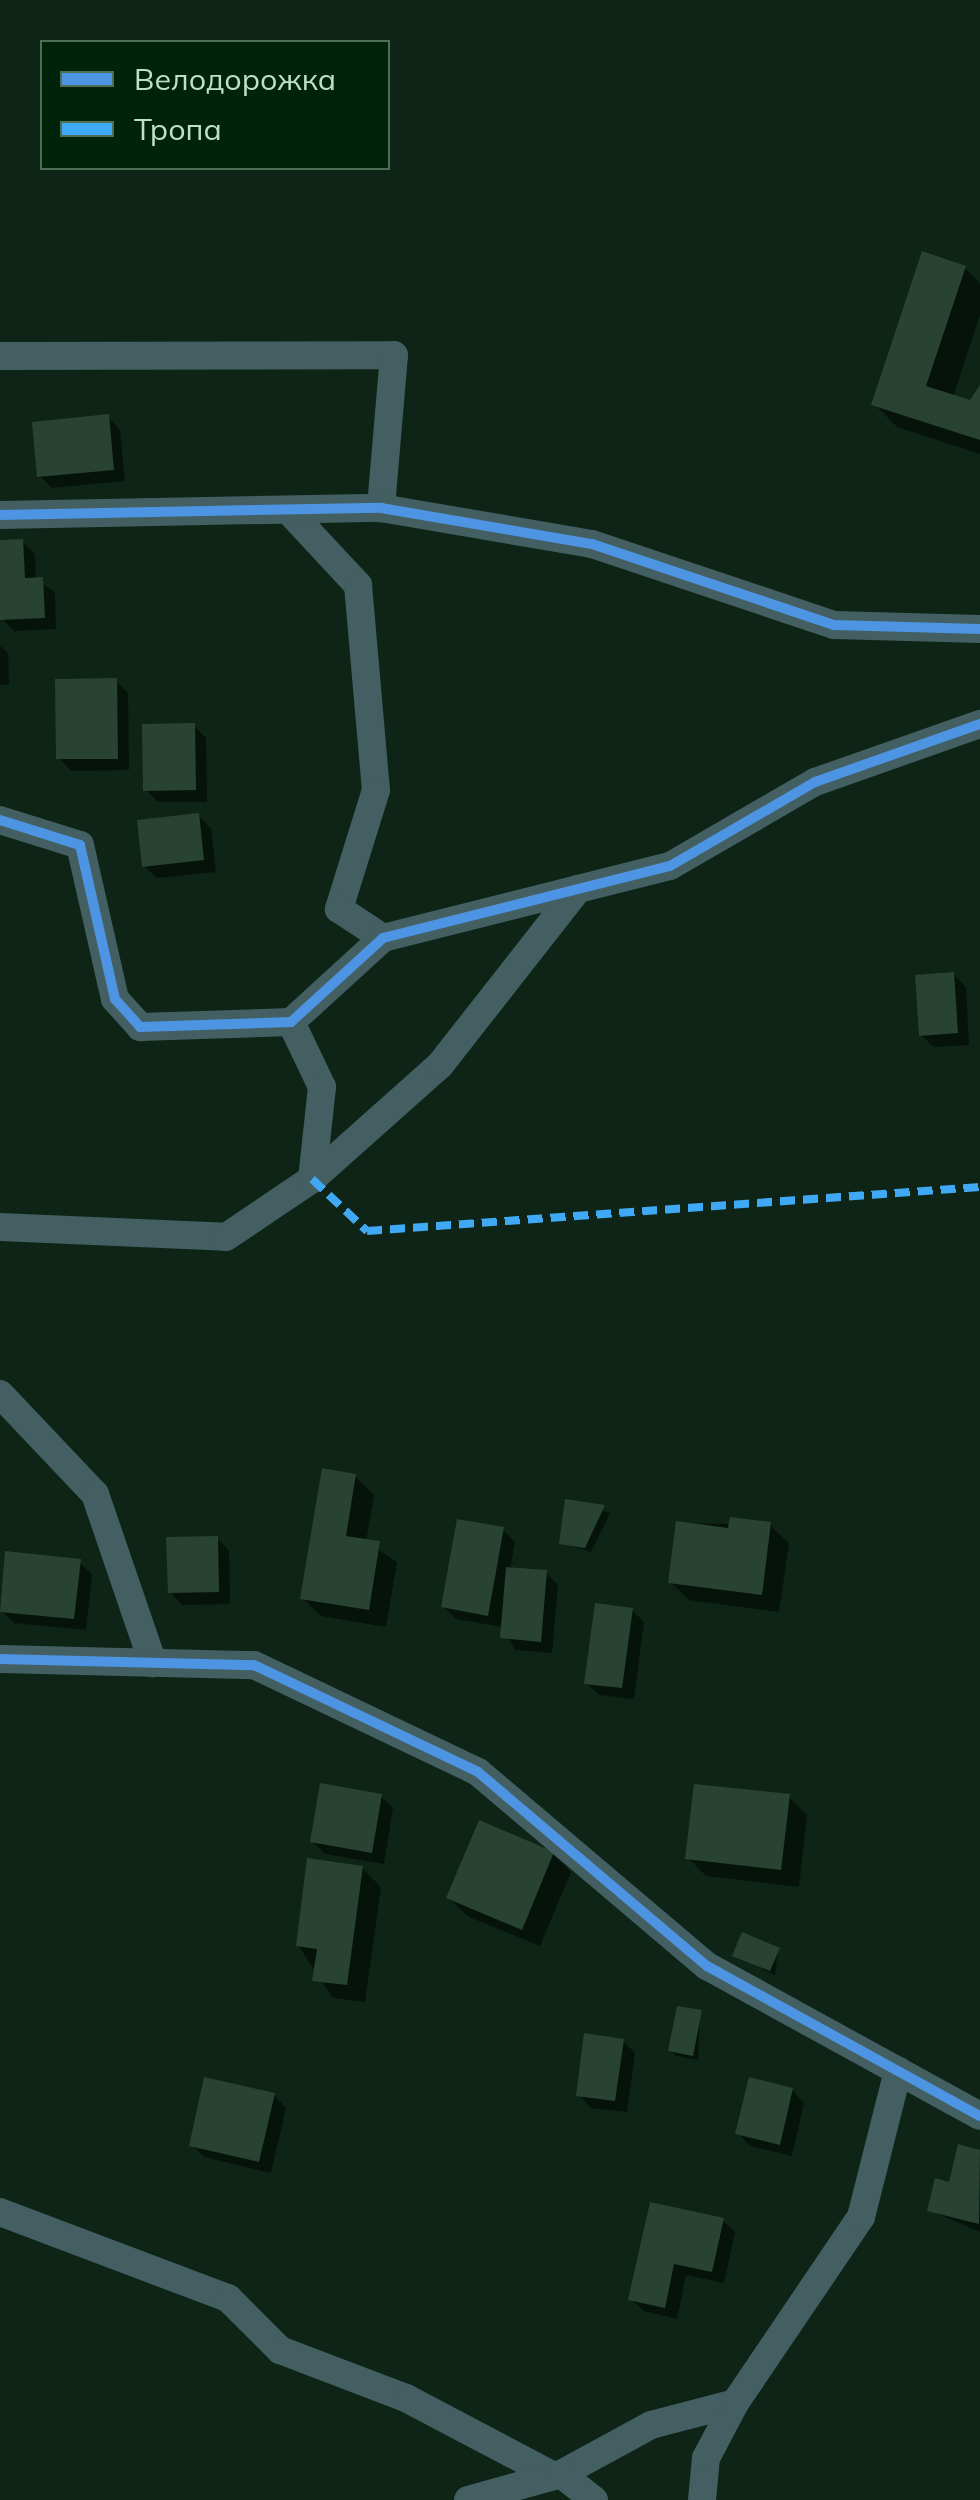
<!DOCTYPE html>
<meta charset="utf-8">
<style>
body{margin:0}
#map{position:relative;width:980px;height:2500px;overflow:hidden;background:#0d2416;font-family:Mulish,sans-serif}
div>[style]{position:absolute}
.shadow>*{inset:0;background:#0007}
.building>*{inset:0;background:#294333}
.street>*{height:28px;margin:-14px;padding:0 14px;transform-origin:14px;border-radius:14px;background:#435f61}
.quiet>*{height:8px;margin-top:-4px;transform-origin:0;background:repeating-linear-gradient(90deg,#3fa9f5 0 15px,transparent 0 23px)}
.cycleway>*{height:10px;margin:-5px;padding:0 5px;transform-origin:5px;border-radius:5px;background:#4d94e3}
span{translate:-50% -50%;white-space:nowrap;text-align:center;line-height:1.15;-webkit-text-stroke:8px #00230a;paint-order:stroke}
.legend{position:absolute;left:40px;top:40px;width:350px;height:130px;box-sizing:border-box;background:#00230a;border:2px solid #4c6f55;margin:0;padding:12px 18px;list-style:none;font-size:30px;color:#bee1c5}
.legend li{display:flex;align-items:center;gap:20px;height:50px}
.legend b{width:50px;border:2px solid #4c6f55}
</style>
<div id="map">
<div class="shadow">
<div style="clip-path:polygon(965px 268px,980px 283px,980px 315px,953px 397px,972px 403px,980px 388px,980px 454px,897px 427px,874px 404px)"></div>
<div style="clip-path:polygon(108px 417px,120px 430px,125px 481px,52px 488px,40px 476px)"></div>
<div style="clip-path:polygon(22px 542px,35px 554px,36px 580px,55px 592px,56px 629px,14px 631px,2px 619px,0 543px)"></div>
<div style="clip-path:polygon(0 646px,8px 653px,9px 684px,0 685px)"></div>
<div style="clip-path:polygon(116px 681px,128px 693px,129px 770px,71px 771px,59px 758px)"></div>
<div style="clip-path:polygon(194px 726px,206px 738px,207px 802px,158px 802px,146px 790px)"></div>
<div style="clip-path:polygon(198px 816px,211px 828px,216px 872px,157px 878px,144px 866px)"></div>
<div style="clip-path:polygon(953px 974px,966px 987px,969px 1045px,934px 1047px,921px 1035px)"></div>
<div style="clip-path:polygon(355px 1476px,374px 1495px,366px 1542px,397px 1562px,386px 1627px,321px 1616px,302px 1598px)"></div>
<div style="clip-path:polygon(567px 1502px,610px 1513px,591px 1552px,561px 1543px)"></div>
<div style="clip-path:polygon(678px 1523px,770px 1525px,789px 1543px,779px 1612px,689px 1600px,670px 1582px)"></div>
<div style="clip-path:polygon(502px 1529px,515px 1542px,510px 1569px,546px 1573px,558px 1585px,552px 1653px,515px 1650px,503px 1627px,456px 1619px,443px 1606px)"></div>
<div style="clip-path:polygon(217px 1538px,229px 1551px,230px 1604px,182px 1605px,170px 1592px)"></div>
<div style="clip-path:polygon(79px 1562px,92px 1574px,86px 1630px,14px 1623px,1px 1610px)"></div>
<div style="clip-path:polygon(632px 1610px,644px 1622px,634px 1699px,599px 1695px,586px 1683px)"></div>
<div style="clip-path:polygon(380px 1796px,393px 1808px,384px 1864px,325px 1854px,313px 1842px)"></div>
<div style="clip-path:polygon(789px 1797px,807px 1815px,799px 1887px,706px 1876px,688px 1858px)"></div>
<div style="clip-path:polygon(553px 1854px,571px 1872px,540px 1946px,467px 1916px,449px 1898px)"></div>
<div style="clip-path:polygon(362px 1868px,381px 1887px,365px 2002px,333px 1998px,298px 1945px)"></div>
<div style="clip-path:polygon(778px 1950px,775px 1975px,735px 1955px)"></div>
<div style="clip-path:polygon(700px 2013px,698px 2060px,676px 2056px,671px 2050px)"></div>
<div style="clip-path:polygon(623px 2041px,635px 2053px,627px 2112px,591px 2108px,579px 2095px)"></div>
<div style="clip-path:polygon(792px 2090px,804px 2103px,792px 2156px,750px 2146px,738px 2133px)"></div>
<div style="clip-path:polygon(274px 2095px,286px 2108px,271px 2173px,204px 2157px,192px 2145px)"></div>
<div style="clip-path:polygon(960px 2147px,980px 2152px,980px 2232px,929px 2210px,951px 2185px)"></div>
<div style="clip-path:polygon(722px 2220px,735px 2232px,724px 2283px,686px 2275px,677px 2319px,644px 2311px,631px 2299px)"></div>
</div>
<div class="building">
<div style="clip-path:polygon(922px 251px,966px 266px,926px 386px,970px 400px,980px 385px,980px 440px,871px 405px)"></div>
<div style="clip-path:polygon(109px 414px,114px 470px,37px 477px,32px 422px)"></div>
<div style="clip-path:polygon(23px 539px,25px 578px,43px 577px,45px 618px,0 620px,0 540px)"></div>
<div style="clip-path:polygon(117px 678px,118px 759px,56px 759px,55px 679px)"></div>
<div style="clip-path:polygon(195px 723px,196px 790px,143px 791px,142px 724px)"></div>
<div style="clip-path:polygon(199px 813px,204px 860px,142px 867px,137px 820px)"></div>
<div style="clip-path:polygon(954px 972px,958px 1033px,919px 1036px,915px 975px)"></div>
<div style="clip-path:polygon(322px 1468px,356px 1474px,346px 1536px,380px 1541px,369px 1610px,300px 1599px)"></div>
<div style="clip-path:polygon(565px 1499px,605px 1505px,585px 1548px,559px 1544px)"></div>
<div style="clip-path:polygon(730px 1517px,771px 1522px,762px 1595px,668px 1583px,676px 1521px,728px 1528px)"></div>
<div style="clip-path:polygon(457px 1519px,504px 1527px,488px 1616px,441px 1607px)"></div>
<div style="clip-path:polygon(218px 1536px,219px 1592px,168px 1593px,166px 1537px)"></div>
<div style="clip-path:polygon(5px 1551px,81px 1559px,74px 1619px,0 1612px)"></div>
<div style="clip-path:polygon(506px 1567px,547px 1570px,541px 1642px,500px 1638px)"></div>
<div style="clip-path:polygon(595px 1603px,633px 1608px,622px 1688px,584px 1684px)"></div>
<div style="clip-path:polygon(320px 1783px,382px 1794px,372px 1853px,310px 1842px)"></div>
<div style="clip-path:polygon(694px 1784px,790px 1794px,781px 1870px,685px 1859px)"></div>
<div style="clip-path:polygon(479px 1820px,554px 1852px,522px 1930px,446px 1898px)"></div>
<div style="clip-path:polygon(307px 1858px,363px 1866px,347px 1985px,312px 1981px,317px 1949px,296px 1946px)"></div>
<div style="clip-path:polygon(742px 1932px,780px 1948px,770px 1971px,732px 1956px)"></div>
<div style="clip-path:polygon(677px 2006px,702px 2010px,693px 2056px,668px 2051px)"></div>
<div style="clip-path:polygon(584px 2033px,624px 2039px,615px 2101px,576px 2096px)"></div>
<div style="clip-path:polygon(204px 2077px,275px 2093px,259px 2162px,189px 2146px)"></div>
<div style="clip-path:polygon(749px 2077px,793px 2088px,780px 2145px,735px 2134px)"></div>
<div style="clip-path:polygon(958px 2144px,980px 2150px,979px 2224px,927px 2211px,935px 2178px,949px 2182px)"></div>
<div style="clip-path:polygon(650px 2202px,724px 2218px,712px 2272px,674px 2264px,665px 2308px,628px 2300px)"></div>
</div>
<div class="street">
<div style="left:0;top:356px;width:394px;rotate:-0.1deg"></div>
<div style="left:394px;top:355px;width:154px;rotate:94.9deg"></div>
<div style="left:288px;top:510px;width:103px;rotate:47deg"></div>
<div style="left:358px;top:585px;width:206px;rotate:85deg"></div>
<div style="left:376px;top:790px;width:125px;rotate:107.3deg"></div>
<div style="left:339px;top:909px;width:53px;rotate:33.4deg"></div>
<div style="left:0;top:515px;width:381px;rotate:-1.1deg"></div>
<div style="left:381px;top:508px;width:214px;rotate:9.7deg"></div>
<div style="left:592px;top:544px;width:255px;rotate:18.5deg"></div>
<div style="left:834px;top:625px;width:146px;rotate:1.6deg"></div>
<div style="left:0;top:820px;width:84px;rotate:17.4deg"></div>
<div style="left:80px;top:845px;width:158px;rotate:77.2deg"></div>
<div style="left:115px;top:999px;width:38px;rotate:48deg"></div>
<div style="left:140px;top:1027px;width:151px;rotate:-1.9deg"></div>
<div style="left:291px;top:1022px;width:125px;rotate:-42.4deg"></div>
<div style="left:383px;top:938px;width:296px;rotate:-14.1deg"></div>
<div style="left:670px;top:866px;width:168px;rotate:-30.1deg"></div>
<div style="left:815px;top:782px;width:175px;rotate:-19.4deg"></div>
<div style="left:291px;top:1022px;width:72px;rotate:64.5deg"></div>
<div style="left:322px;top:1087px;width:93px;rotate:96.2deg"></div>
<div style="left:0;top:1227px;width:226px;rotate:2.5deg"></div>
<div style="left:226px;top:1237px;width:104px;rotate:-34deg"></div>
<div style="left:312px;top:1179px;width:171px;rotate:-41.7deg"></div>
<div style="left:440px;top:1065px;width:224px;rotate:-51.9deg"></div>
<div style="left:0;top:1394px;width:138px;rotate:46.5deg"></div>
<div style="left:95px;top:1494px;width:179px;rotate:71.1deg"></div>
<div style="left:0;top:1659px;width:254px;rotate:1.4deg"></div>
<div style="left:254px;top:1665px;width:248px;rotate:25.5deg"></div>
<div style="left:478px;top:1772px;width:300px;rotate:40.3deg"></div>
<div style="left:707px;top:1966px;width:311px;rotate:28.8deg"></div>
<div style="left:0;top:2212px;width:244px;rotate:20.7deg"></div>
<div style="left:228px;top:2298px;width:74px;rotate:45deg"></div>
<div style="left:280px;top:2350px;width:135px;rotate:20.9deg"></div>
<div style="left:406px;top:2398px;width:167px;rotate:27.8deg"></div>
<div style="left:561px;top:2474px;width:102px;rotate:-28.6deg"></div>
<div style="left:651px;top:2425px;width:87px;rotate:-14.7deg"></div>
<div style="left:468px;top:2500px;width:97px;rotate:-15.6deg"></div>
<div style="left:561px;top:2474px;width:42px;rotate:38.2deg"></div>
<div style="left:702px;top:2500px;width:42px;rotate:-84.6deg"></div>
<div style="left:706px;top:2458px;width:62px;rotate:-62.2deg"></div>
<div style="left:735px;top:2403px;width:225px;rotate:-55.9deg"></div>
<div style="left:861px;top:2217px;width:151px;rotate:-75.8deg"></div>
</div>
<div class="quiet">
<div style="left:312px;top:1179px;width:76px;rotate:43.4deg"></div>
<div style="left:367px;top:1231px;width:615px;rotate:-4.11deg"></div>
</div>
<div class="cycleway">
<div style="left:0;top:515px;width:381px;rotate:-1.1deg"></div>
<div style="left:381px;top:508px;width:214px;rotate:9.7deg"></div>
<div style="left:592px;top:544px;width:255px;rotate:18.5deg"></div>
<div style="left:834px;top:625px;width:146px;rotate:1.6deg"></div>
<div style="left:0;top:820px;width:84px;rotate:17.4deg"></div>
<div style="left:80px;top:845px;width:158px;rotate:77.2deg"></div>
<div style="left:115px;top:999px;width:38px;rotate:48deg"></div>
<div style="left:140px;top:1027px;width:151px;rotate:-1.9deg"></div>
<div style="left:291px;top:1022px;width:125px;rotate:-42.4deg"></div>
<div style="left:383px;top:938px;width:296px;rotate:-14.1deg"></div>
<div style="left:670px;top:866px;width:168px;rotate:-30.1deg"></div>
<div style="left:815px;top:782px;width:175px;rotate:-19.4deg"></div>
<div style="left:0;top:1659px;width:254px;rotate:1.4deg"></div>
<div style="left:254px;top:1665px;width:248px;rotate:25.5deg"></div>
<div style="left:478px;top:1772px;width:300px;rotate:40.3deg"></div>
<div style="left:707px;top:1966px;width:311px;rotate:28.8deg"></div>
</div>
<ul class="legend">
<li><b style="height:12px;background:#4d94e3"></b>Велодорожка</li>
<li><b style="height:12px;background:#3fa9f5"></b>Тропа</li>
</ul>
</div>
